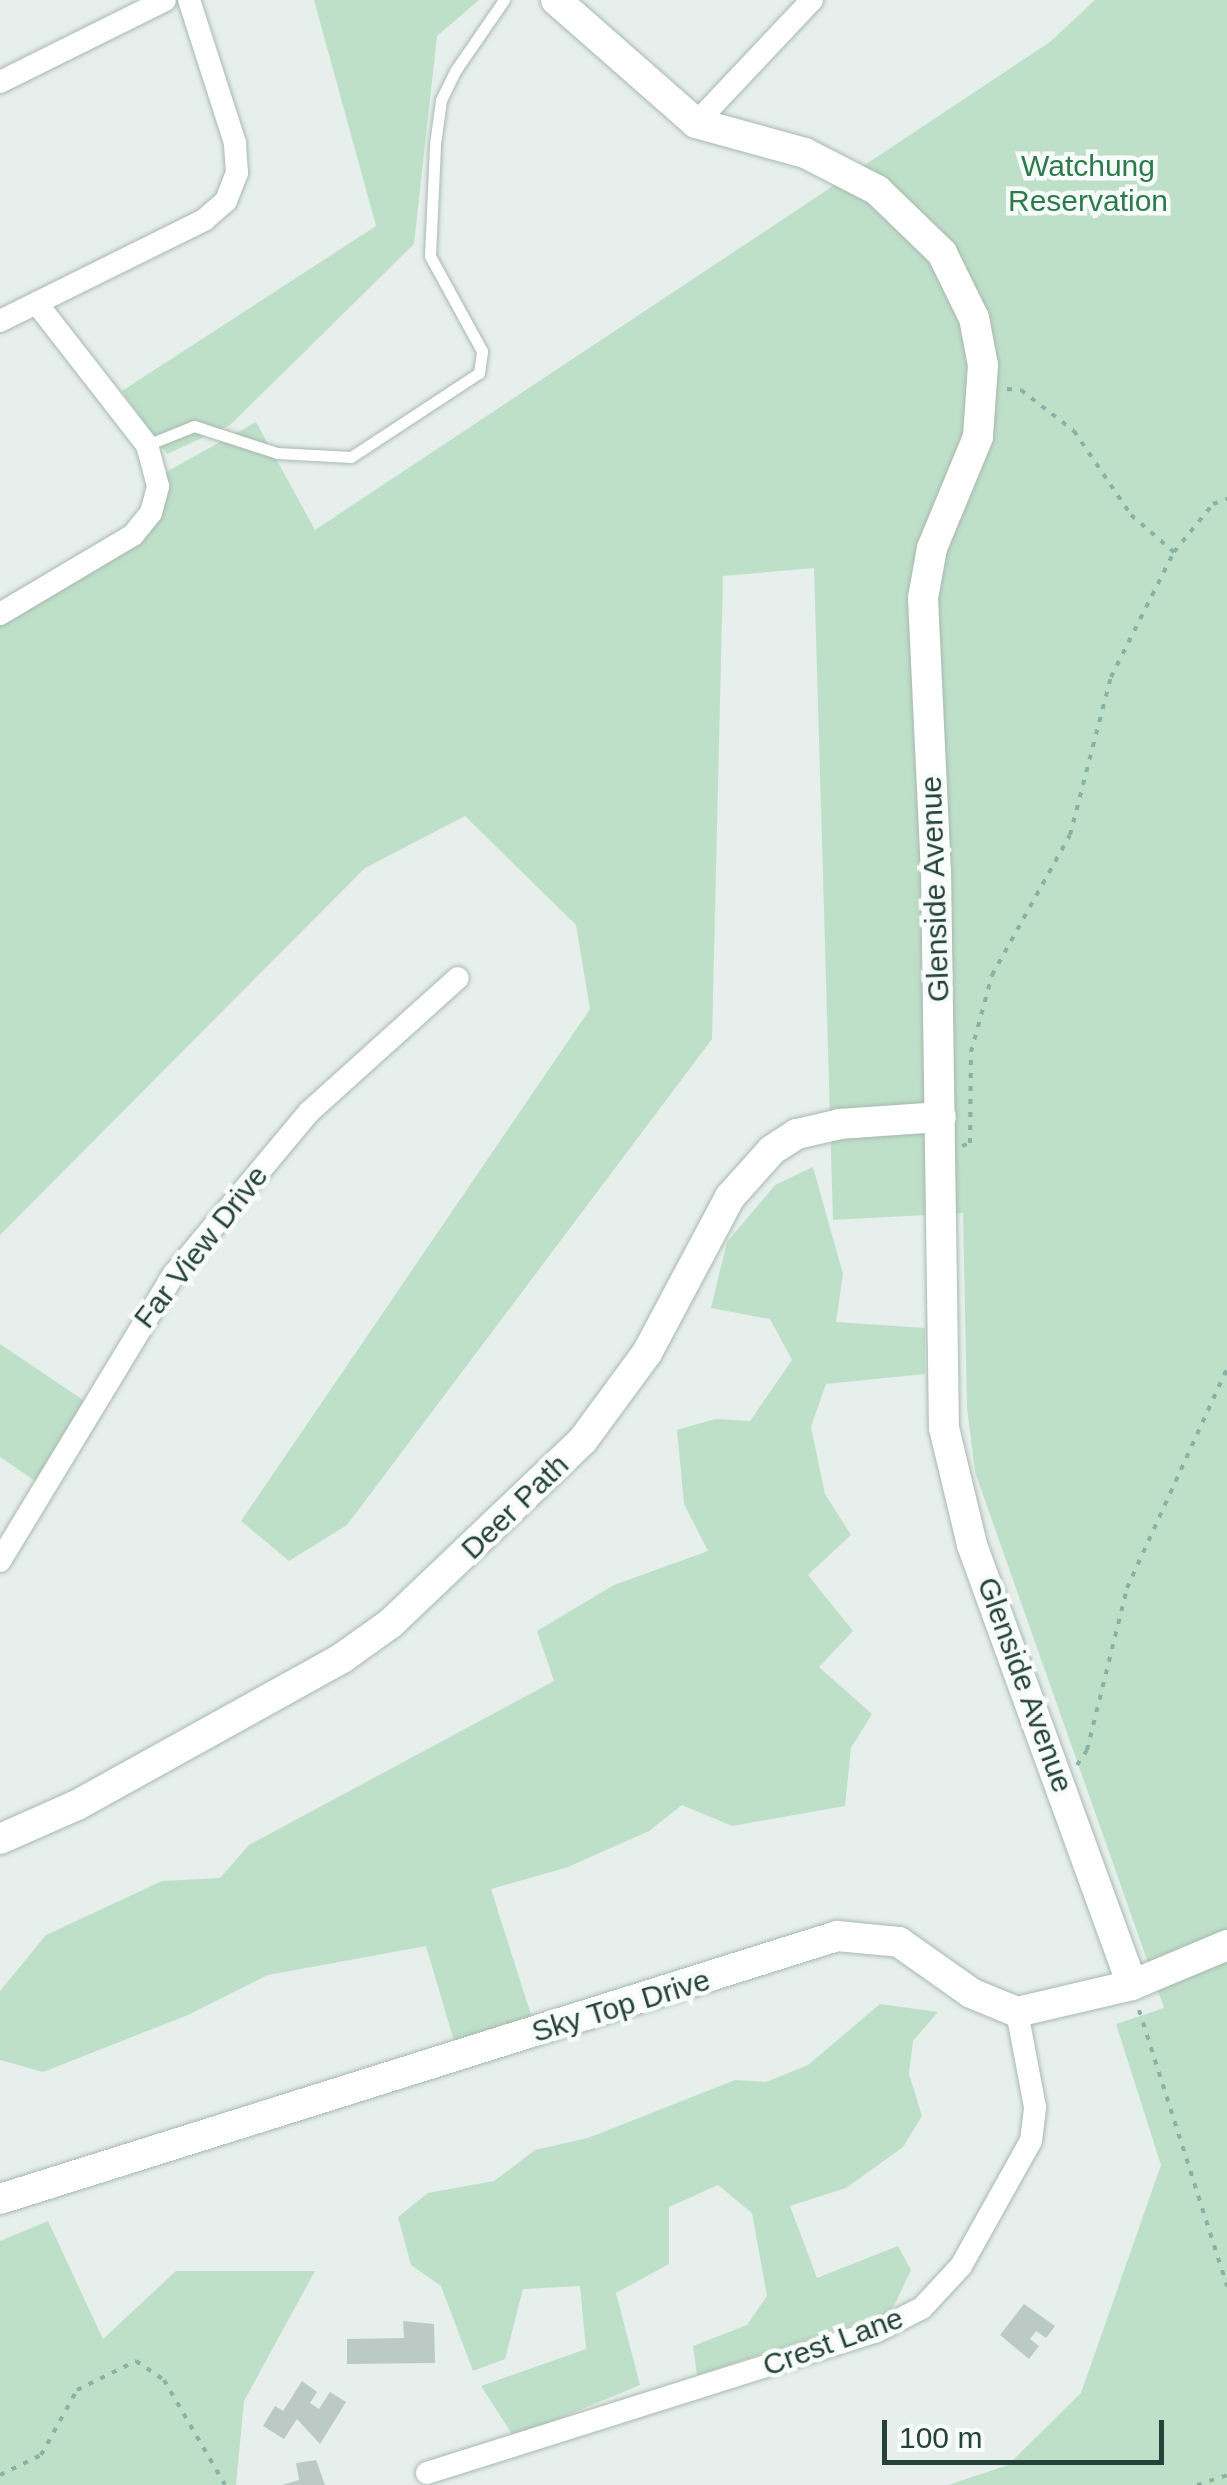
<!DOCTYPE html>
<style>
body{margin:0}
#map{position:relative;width:1227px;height:2485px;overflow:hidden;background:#e6efeb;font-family:Helvetica,sans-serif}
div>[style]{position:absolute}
.green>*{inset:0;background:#bfe0c8}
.building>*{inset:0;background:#bbcac4}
.path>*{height:4px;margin-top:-2px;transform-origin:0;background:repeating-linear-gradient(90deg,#86b3a5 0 5px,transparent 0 13px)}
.roads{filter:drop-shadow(0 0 2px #a8b8b2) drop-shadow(0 0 2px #a8b8b2)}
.lane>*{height:11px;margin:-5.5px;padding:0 5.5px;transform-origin:5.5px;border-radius:5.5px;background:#fff}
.street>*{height:22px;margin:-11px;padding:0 11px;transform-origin:11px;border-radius:11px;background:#fff}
.secondary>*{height:30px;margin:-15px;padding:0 15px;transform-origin:15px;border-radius:15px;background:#fff}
span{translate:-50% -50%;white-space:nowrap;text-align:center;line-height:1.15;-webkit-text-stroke:9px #f7fbf9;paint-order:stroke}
.park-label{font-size:30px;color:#2d7a4b}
.street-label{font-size:30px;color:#24423a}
.scale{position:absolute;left:882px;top:2420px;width:282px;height:45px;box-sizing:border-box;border:5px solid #24423a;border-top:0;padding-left:12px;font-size:30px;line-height:35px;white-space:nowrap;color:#24423a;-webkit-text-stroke:8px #f7fbf9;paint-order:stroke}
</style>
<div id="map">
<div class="green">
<div style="clip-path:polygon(314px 0,479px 0,437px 36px,414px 244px,230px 425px,167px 454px,122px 391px,376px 226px)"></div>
<div style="clip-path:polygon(1095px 0,1227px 0,1227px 2485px,948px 2485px,1008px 2465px,1081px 2393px,1161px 2165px,1116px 2024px,1164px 2008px,975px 1472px,967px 1408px,963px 1213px,833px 1220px,814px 568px,723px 576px,712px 1039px,347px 1525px,289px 1561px,241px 1521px,590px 1009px,576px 925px,465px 816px,365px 868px,0 1235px,0 606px,133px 531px,150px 481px,256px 422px,315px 530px,1050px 42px)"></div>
<div style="clip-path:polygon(813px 1167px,843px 1274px,836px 1322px,925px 1328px,925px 1374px,826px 1384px,811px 1427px,825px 1494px,851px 1535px,808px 1575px,853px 1631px,819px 1667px,872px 1714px,851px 1748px,845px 1806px,732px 1826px,682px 1805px,649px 1831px,568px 1867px,491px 1889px,533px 2021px,454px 2041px,426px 1946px,268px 1975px,188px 2015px,43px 2072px,0 2060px,0 1991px,46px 1935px,162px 1881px,220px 1878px,249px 1845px,554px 1681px,537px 1631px,614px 1585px,708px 1551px,684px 1504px,677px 1430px,715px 1419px,750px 1421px,792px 1360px,770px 1319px,711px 1308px,727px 1242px,775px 1185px)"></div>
<div style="clip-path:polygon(0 1344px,89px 1404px,47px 1489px,0 1457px)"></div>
<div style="clip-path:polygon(880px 2004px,938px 2012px,913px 2041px,909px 2074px,922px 2116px,903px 2147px,846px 2188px,790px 2206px,817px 2278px,898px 2246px,911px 2270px,891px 2312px,697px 2375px,693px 2346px,747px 2325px,767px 2296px,752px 2213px,718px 2185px,669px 2207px,669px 2264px,616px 2293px,640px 2385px,514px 2437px,481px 2386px,586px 2349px,580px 2286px,523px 2289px,505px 2359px,473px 2371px,441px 2286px,411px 2265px,398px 2217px,428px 2193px,494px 2181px,535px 2150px,588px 2138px,735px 2080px,766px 2082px,808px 2065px)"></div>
<div style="clip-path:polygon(48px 2221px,103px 2339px,176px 2271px,315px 2271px,244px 2401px,236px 2485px,0 2485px,0 2241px)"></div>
</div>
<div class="building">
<div style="clip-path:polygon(1024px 2304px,1055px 2326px,1046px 2338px,1036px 2331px,1030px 2339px,1039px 2346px,1029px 2359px,1000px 2335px)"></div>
<div style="clip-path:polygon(403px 2321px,434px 2324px,435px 2363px,347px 2364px,347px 2339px,404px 2338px)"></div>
<div style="clip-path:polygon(302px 2381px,317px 2392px,310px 2403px,319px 2409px,330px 2392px,346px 2402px,320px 2444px,297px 2419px,284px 2439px,263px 2426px,275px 2406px,283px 2411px)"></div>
<div style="clip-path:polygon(316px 2460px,325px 2485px,282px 2485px,299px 2480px,296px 2463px)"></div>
</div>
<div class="path">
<div style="left:1007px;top:389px;width:14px;rotate:4deg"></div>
<div style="left:1021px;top:390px;width:67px;rotate:37.7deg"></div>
<div style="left:1074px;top:431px;width:102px;rotate:55.8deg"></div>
<div style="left:1131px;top:515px;width:57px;rotate:40.7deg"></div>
<div style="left:962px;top:1146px;width:9px;rotate:-21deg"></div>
<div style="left:970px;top:1143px;width:91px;rotate:-89.4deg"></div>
<div style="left:971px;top:1052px;width:80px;rotate:-74.7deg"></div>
<div style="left:992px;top:975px;width:160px;rotate:-60.9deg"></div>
<div style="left:1070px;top:835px;width:163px;rotate:-75.5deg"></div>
<div style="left:1111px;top:677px;width:140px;rotate:-63.3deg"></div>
<div style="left:1174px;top:552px;width:62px;rotate:-50.9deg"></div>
<div style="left:1213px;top:504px;width:15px;rotate:-20deg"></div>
<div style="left:1077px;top:1765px;width:18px;rotate:-56deg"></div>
<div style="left:1087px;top:1750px;width:167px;rotate:-76.1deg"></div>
<div style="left:1127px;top:1588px;width:241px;rotate:-65.5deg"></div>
<div style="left:1139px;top:2010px;width:290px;rotate:72.3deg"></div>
<div style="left:0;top:2475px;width:46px;rotate:-26deg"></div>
<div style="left:41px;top:2455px;width:74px;rotate:-61deg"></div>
<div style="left:77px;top:2390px;width:66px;rotate:-26.2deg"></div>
<div style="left:136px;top:2361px;width:34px;rotate:34deg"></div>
<div style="left:164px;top:2380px;width:121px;rotate:59.8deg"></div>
<div style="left:1197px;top:2485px;width:32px;rotate:-18deg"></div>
</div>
<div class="roads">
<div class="lane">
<div style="left:147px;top:445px;width:51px;rotate:-22deg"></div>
<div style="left:194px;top:426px;width:87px;rotate:18deg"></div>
<div style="left:277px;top:453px;width:74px;rotate:3.1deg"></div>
<div style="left:351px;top:457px;width:153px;rotate:-33.3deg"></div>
<div style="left:479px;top:373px;width:22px;rotate:-82deg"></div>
<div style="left:482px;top:351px;width:108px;rotate:-118.7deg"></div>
<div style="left:430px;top:256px;width:112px;rotate:-87.4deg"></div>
<div style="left:435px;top:144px;width:44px;rotate:-82.2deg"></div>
<div style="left:441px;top:100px;width:32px;rotate:-64deg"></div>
<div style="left:455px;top:71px;width:86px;rotate:-55.4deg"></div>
</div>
<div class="street">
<div style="left:0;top:82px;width:184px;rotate:-26.4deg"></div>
<div style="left:696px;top:123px;width:169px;rotate:-46.7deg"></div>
<div style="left:0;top:321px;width:228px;rotate:-26.3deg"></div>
<div style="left:204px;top:220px;width:29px;rotate:-41deg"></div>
<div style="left:226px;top:201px;width:30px;rotate:-69deg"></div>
<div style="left:237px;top:173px;width:30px;rotate:-94deg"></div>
<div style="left:235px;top:143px;width:150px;rotate:-107.8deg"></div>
<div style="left:0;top:614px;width:155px;rotate:-30.7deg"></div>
<div style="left:133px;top:535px;width:28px;rotate:-51deg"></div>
<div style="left:151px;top:513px;width:28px;rotate:-75deg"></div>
<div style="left:158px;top:486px;width:42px;rotate:-105deg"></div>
<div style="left:147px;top:445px;width:177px;rotate:-127.9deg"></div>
<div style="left:0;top:1561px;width:336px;rotate:-58.8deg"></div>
<div style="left:174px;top:1274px;width:211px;rotate:-50.2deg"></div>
<div style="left:309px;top:1112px;width:200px;rotate:-42deg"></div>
<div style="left:427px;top:2473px;width:470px;rotate:-17.5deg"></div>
<div style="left:875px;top:2332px;width:53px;rotate:-27.1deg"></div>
<div style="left:922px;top:2308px;width:57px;rotate:-47.1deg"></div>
<div style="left:961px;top:2266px;width:143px;rotate:-60.8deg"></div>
<div style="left:1031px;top:2141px;width:34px;rotate:-83deg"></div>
<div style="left:1035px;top:2107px;width:97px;rotate:-100.7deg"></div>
</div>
<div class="secondary">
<div style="left:556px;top:0;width:186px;rotate:41.3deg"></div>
<div style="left:696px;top:123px;width:113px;rotate:15.4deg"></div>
<div style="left:805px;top:153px;width:81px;rotate:27.2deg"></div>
<div style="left:877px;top:190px;width:91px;rotate:44.1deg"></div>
<div style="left:942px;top:253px;width:72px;rotate:63.8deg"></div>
<div style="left:974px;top:318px;width:48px;rotate:79.2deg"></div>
<div style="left:983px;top:365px;width:72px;rotate:94deg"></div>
<div style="left:978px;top:437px;width:120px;rotate:112.5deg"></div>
<div style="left:932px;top:548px;width:51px;rotate:100.2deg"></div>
<div style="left:923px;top:598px;width:273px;rotate:87.3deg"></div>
<div style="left:936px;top:871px;width:557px;rotate:89.18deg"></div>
<div style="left:944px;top:1428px;width:120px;rotate:76.5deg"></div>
<div style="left:972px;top:1545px;width:468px;rotate:70deg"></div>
<div style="left:0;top:1839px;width:84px;rotate:-23.8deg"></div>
<div style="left:77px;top:1805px;width:303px;rotate:-29deg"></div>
<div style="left:342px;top:1658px;width:60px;rotate:-35.5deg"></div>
<div style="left:391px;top:1623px;width:265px;rotate:-43.6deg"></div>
<div style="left:583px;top:1440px;width:108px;rotate:-53.7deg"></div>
<div style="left:647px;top:1353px;width:177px;rotate:-62deg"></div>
<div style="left:730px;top:1197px;width:63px;rotate:-48.2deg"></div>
<div style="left:772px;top:1150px;width:30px;rotate:-33deg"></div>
<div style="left:797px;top:1134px;width:44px;rotate:-13.1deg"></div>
<div style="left:840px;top:1124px;width:101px;rotate:-4deg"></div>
<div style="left:0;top:2199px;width:877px;rotate:-17.44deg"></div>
<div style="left:837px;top:1936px;width:62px;rotate:5.5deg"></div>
<div style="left:899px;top:1942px;width:88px;rotate:35.3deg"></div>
<div style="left:971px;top:1993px;width:50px;rotate:22.4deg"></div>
<div style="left:1017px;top:2012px;width:118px;rotate:-13.2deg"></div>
<div style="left:1132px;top:1985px;width:103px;rotate:-22.8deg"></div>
</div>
</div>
<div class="park-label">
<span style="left:1088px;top:183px">Watchung<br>Reservation</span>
</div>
<div class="street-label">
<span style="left:935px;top:889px;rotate:-92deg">Glenside Avenue</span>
<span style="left:201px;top:1247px;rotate:-52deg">Far View Drive</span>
<span style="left:515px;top:1507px;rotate:-44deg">Deer Path</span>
<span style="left:1025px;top:1685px;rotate:70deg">Glenside Avenue</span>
<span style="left:621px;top:2006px;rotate:-17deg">Sky Top Drive</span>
<span style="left:833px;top:2342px;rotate:-20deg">Crest Lane</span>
</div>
<div class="scale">100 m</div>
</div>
